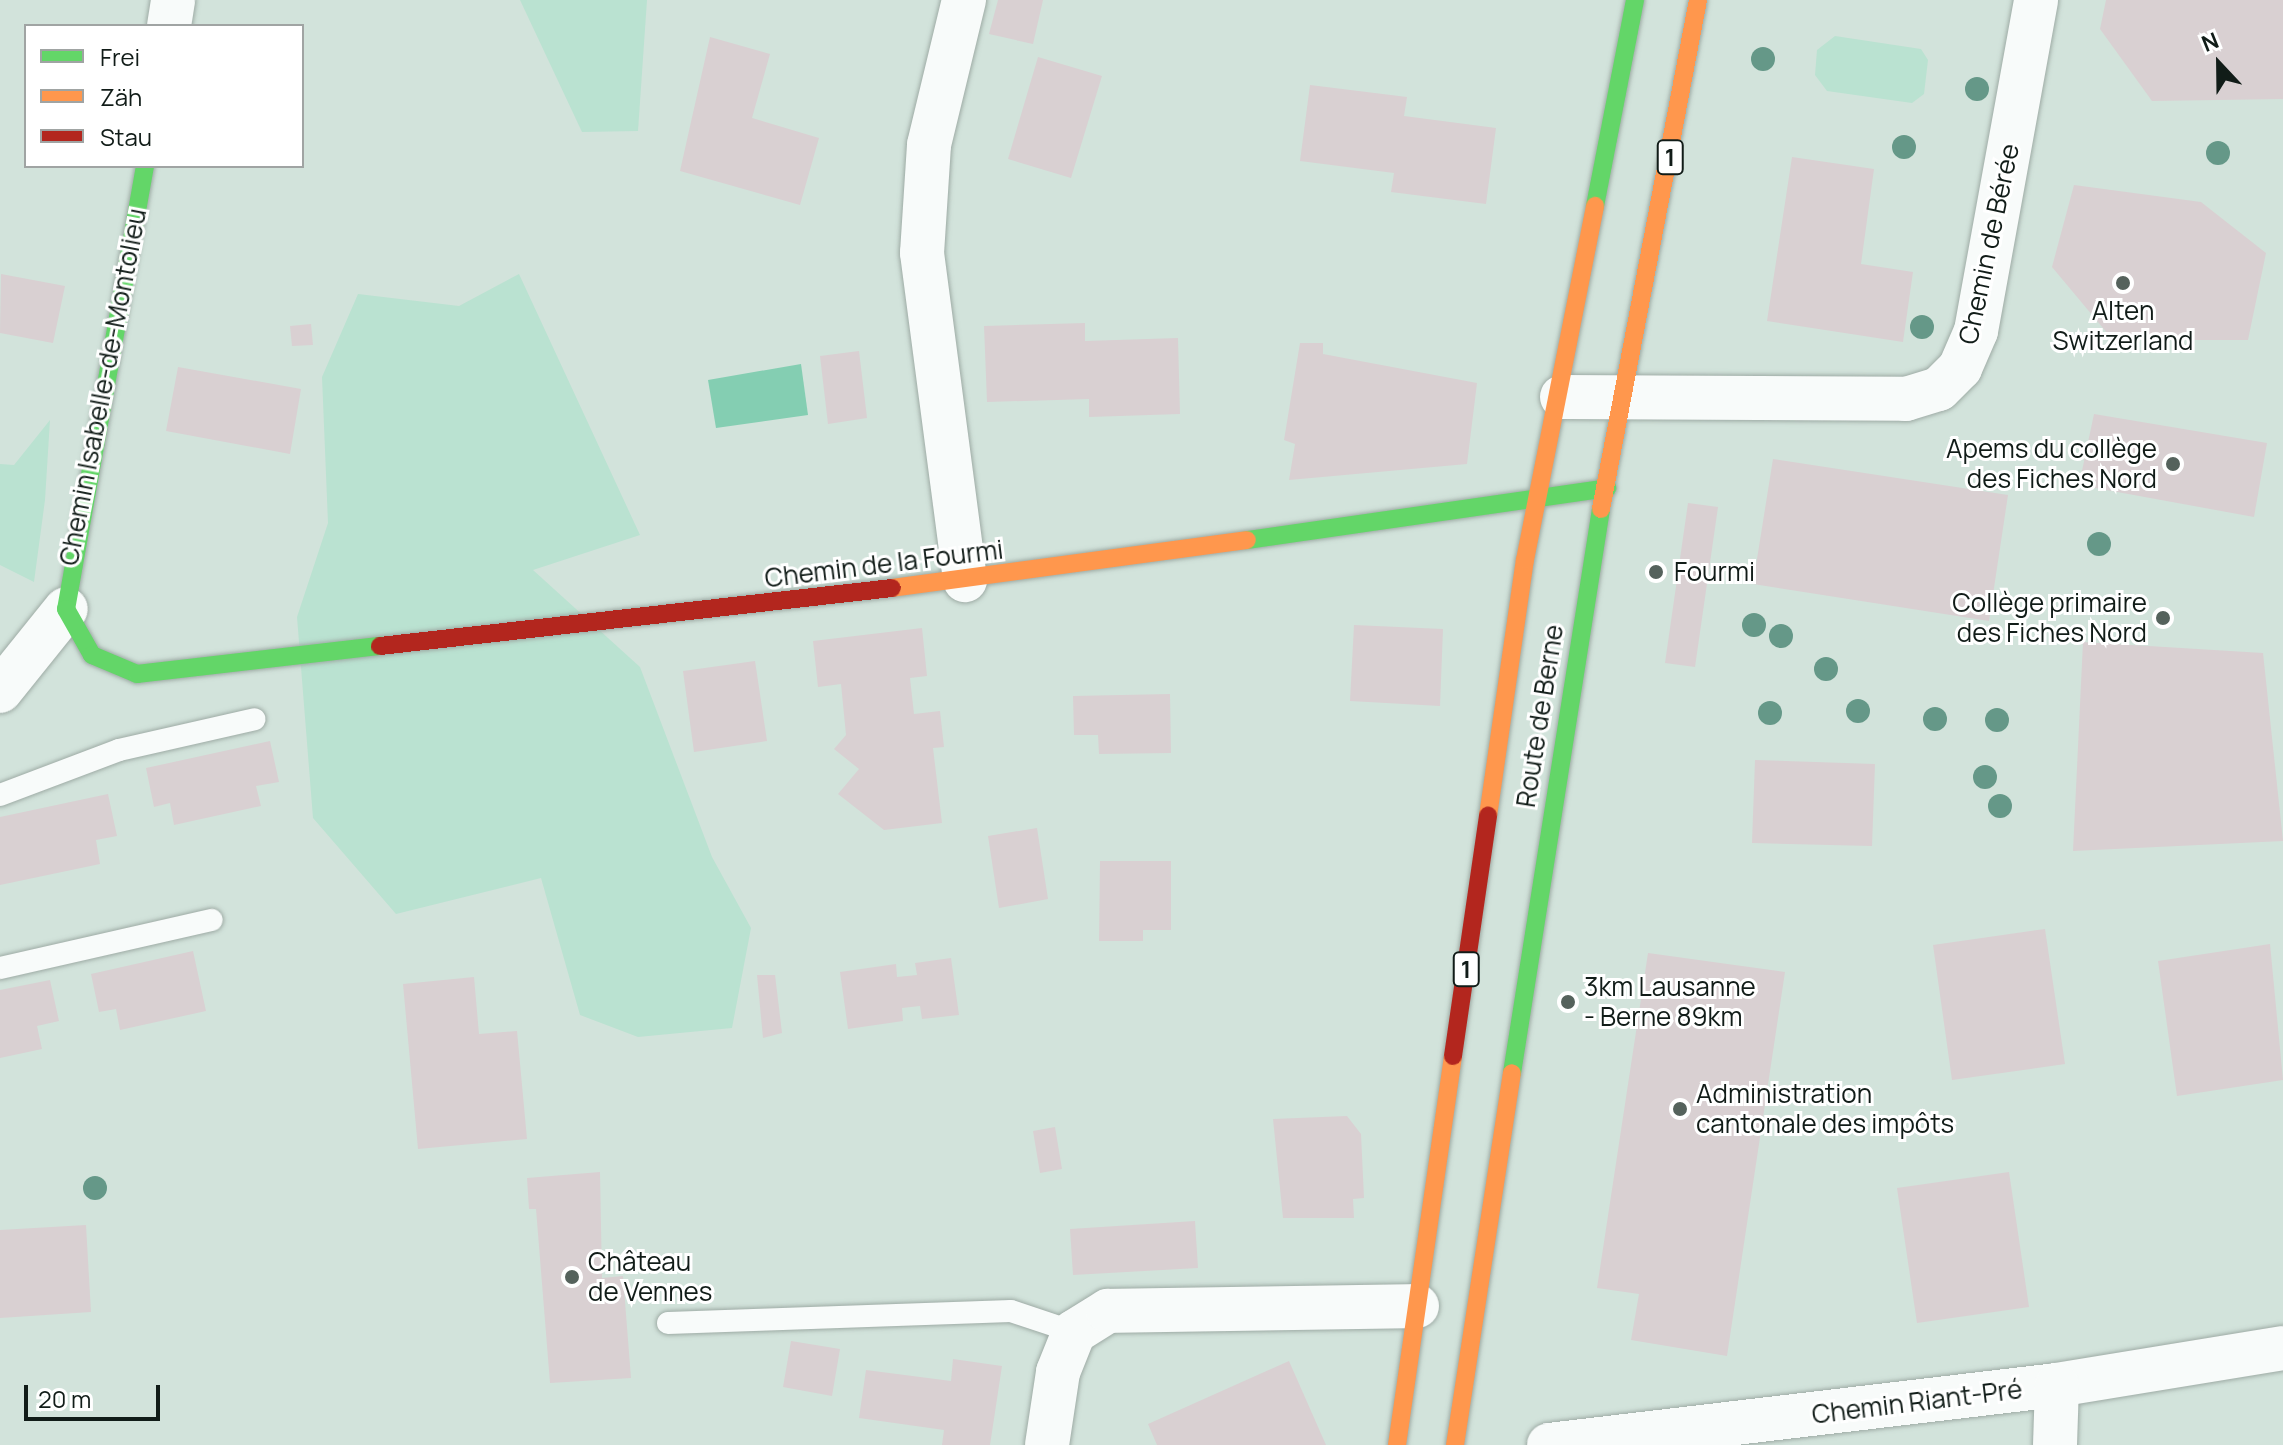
<!DOCTYPE html>
<meta charset="utf-8">
<style>
body{margin:0}
#map{position:relative;width:2283px;height:1445px;overflow:hidden;background:#d2e3db;font-family:Manrope,sans-serif}
div>[style]{position:absolute}
.green>*{inset:0;background:#bae2d1}
.water>*{inset:0;background:#84ceb2}
.building>*{inset:0;background:#d9d0d2}
.roads{filter:drop-shadow(0 0 2px #9eaba5) drop-shadow(0 0 2px #9eaba5)}
.lane>*{height:22px;margin:-11px;padding:0 11px;transform-origin:11px;border-radius:11px;background:#f8fbfa}
.street>*{height:44px;margin:-22px;padding:0 22px;transform-origin:22px;border-radius:22px;background:#f8fbfa}
.fast>*{height:18px;margin:-9px;padding:0 9px;transform-origin:9px;border-radius:9px;background:#63d668}
.slow>*{height:18px;margin:-9px;padding:0 9px;transform-origin:9px;border-radius:9px;background:#ff974d}
.jam>*{height:18px;margin:-9px;padding:0 9px;transform-origin:9px;border-radius:9px;background:#b3261e}
.trees>*{width:24px;height:24px;margin:-12px;border-radius:50%;background:#659888}
.dots>*{width:22px;height:22px;translate:-50% -50%;box-sizing:border-box;border:4px solid #fff;border-radius:50%}
span{translate:-50% -50%;white-space:nowrap;text-align:center;line-height:1.15;-webkit-text-stroke:6px #fff;paint-order:stroke}
.shield-label span{padding:2px 6px;background:#fff;border:2px solid;border-radius:6px;-webkit-text-stroke-width:0}
.shield-label{font-size:24px;color:#111c18;font-weight:700}
.street-label{font-size:26px;color:#111c18}
.poi-label{font-size:26px;color:#111c18}
.right{translate:-100% -50%;text-align:right}
.left{translate:0 -50%;text-align:left}
.legend{position:absolute;left:24px;top:24px;width:280px;height:144px;box-sizing:border-box;background:#fff;border:2px solid #a0a4a3;margin:0;padding:10px 14px;list-style:none;font-size:24px;color:#111c18}
.legend li{display:flex;align-items:center;gap:16px;height:40px}
.legend b{width:40px;border:2px solid #a0a4a3}
.north{position:absolute;left:2179px;top:24px;width:80px;height:80px;-webkit-text-stroke:6px #fff;paint-order:stroke;rotate:338deg;font-size:22px;font-weight:700;line-height:32px;text-align:center;color:#111c18}
.north::after{content:'';display:block;margin:auto;width:28px;height:36px;background:#111c18;clip-path:polygon(50% 0,100% 100%,50% 72%,0 100%)}
.scale{position:absolute;left:24px;top:1385px;width:136px;height:36px;box-sizing:border-box;border:4px solid #111c18;border-top:0;padding-left:10px;font-size:24px;line-height:28px;white-space:nowrap;color:#111c18;-webkit-text-stroke:6px #fff;paint-order:stroke}
</style>
<div id="map">
<div class="green">
<div style="clip-path:polygon(520px 0,647px 0,638px 131px,582px 132px)"></div>
<div style="clip-path:polygon(1835px 36px,1921px 49px,1928px 60px,1924px 94px,1912px 103px,1827px 91px,1815px 75px,1817px 50px)"></div>
<div style="clip-path:polygon(519px 274px,640px 535px,533px 570px,640px 667px,712px 857px,751px 928px,732px 1028px,638px 1037px,580px 1015px,541px 878px,396px 914px,313px 818px,297px 617px,328px 523px,322px 377px,358px 294px,459px 306px)"></div>
<div style="clip-path:polygon(50px 420px,45px 500px,34px 582px,0 565px,0 464px,14px 465px)"></div>
</div>
<div class="water">
<div style="clip-path:polygon(801px 364px,808px 415px,716px 428px,708px 380px)"></div>
</div>
<div class="building">
<div style="clip-path:polygon(998px 0,1043px 0,1033px 44px,989px 34px)"></div>
<div style="clip-path:polygon(2106px 0,2283px 0,2283px 99px,2152px 101px,2100px 29px)"></div>
<div style="clip-path:polygon(710px 37px,770px 54px,752px 118px,819px 138px,800px 205px,680px 171px)"></div>
<div style="clip-path:polygon(1038px 57px,1102px 76px,1071px 178px,1008px 159px)"></div>
<div style="clip-path:polygon(1310px 85px,1407px 97px,1404px 116px,1496px 128px,1486px 204px,1391px 192px,1394px 173px,1300px 161px)"></div>
<div style="clip-path:polygon(1792px 157px,1874px 169px,1861px 264px,1913px 272px,1903px 342px,1767px 321px)"></div>
<div style="clip-path:polygon(2074px 185px,2201px 202px,2266px 253px,2248px 340px,2113px 340px,2052px 267px)"></div>
<div style="clip-path:polygon(1px 274px,65px 286px,53px 343px,0 333px)"></div>
<div style="clip-path:polygon(1085px 323px,1085px 341px,1178px 338px,1180px 414px,1089px 417px,1089px 399px,987px 402px,984px 326px)"></div>
<div style="clip-path:polygon(311px 324px,313px 345px,292px 346px,290px 326px)"></div>
<div style="clip-path:polygon(1300px 343px,1323px 343px,1323px 354px,1477px 383px,1467px 464px,1289px 480px,1295px 444px,1284px 440px)"></div>
<div style="clip-path:polygon(859px 351px,867px 418px,828px 424px,820px 356px)"></div>
<div style="clip-path:polygon(178px 367px,301px 389px,290px 454px,166px 431px)"></div>
<div style="clip-path:polygon(2094px 414px,2267px 443px,2254px 517px,2079px 485px)"></div>
<div style="clip-path:polygon(1773px 459px,2008px 495px,1989px 621px,1753px 584px)"></div>
<div style="clip-path:polygon(1688px 503px,1718px 507px,1695px 667px,1665px 663px)"></div>
<div style="clip-path:polygon(1354px 625px,1443px 629px,1440px 706px,1350px 701px)"></div>
<div style="clip-path:polygon(922px 628px,927px 676px,910px 678px,914px 714px,940px 711px,944px 747px,933px 748px,942px 823px,884px 830px,838px 794px,859px 769px,834px 749px,846px 735px,841px 684px,818px 687px,813px 641px)"></div>
<div style="clip-path:polygon(2083px 642px,2263px 653px,2283px 841px,2073px 851px)"></div>
<div style="clip-path:polygon(755px 661px,767px 741px,694px 752px,683px 671px)"></div>
<div style="clip-path:polygon(1170px 694px,1171px 753px,1099px 754px,1098px 735px,1074px 735px,1073px 696px)"></div>
<div style="clip-path:polygon(270px 741px,279px 782px,256px 786px,261px 806px,174px 825px,170px 803px,154px 807px,146px 768px)"></div>
<div style="clip-path:polygon(1755px 760px,1875px 764px,1872px 846px,1752px 843px)"></div>
<div style="clip-path:polygon(108px 794px,117px 836px,96px 840px,100px 864px,0 885px,0 817px)"></div>
<div style="clip-path:polygon(1037px 828px,1048px 899px,999px 908px,988px 836px)"></div>
<div style="clip-path:polygon(1100px 861px,1171px 861px,1171px 930px,1143px 930px,1143px 941px,1099px 941px)"></div>
<div style="clip-path:polygon(2045px 929px,2065px 1064px,1952px 1080px,1933px 945px)"></div>
<div style="clip-path:polygon(2270px 944px,2283px 1080px,2177px 1096px,2158px 961px)"></div>
<div style="clip-path:polygon(193px 951px,206px 1011px,120px 1030px,116px 1009px,99px 1012px,91px 974px)"></div>
<div style="clip-path:polygon(1648px 953px,1785px 972px,1727px 1356px,1631px 1340px,1639px 1294px,1597px 1288px)"></div>
<div style="clip-path:polygon(951px 958px,959px 1015px,922px 1019px,920px 1006px,902px 1008px,903px 1021px,848px 1029px,840px 972px,896px 964px,897px 977px,917px 975px,915px 963px)"></div>
<div style="clip-path:polygon(757px 975px,775px 975px,782px 1033px,763px 1038px)"></div>
<div style="clip-path:polygon(474px 977px,479px 1034px,517px 1031px,527px 1139px,418px 1149px,403px 984px)"></div>
<div style="clip-path:polygon(50px 980px,59px 1021px,37px 1026px,42px 1049px,0 1058px,0 990px)"></div>
<div style="clip-path:polygon(1347px 1116px,1361px 1134px,1364px 1198px,1353px 1199px,1354px 1218px,1283px 1218px,1273px 1119px)"></div>
<div style="clip-path:polygon(1055px 1127px,1062px 1169px,1040px 1173px,1033px 1131px)"></div>
<div style="clip-path:polygon(600px 1172px,602px 1278px,623px 1276px,631px 1378px,550px 1383px,536px 1209px,529px 1209px,527px 1178px)"></div>
<div style="clip-path:polygon(2009px 1172px,2029px 1307px,1917px 1323px,1897px 1188px)"></div>
<div style="clip-path:polygon(1195px 1221px,1198px 1268px,1073px 1275px,1070px 1229px)"></div>
<div style="clip-path:polygon(86px 1225px,91px 1312px,0 1318px,0 1230px)"></div>
<div style="clip-path:polygon(791px 1341px,840px 1349px,832px 1396px,783px 1387px)"></div>
<div style="clip-path:polygon(953px 1359px,1002px 1366px,990px 1445px,942px 1445px,944px 1430px,859px 1418px,866px 1370px,951px 1381px)"></div>
<div style="clip-path:polygon(1289px 1361px,1326px 1445px,1157px 1445px,1148px 1424px)"></div>
</div>
<div class="roads">
<div class="lane">
<div style="left:0;top:795px;width:127px;rotate:-20.7deg"></div>
<div style="left:119px;top:750px;width:139px;rotate:-12.8deg"></div>
<div style="left:0;top:968px;width:217px;rotate:-12.8deg"></div>
<div style="left:668px;top:1323px;width:343px;rotate:-2deg"></div>
<div style="left:1011px;top:1311px;width:66px;rotate:18.4deg"></div>
</div>
<div class="street">
<div style="left:964px;top:0;width:149px;rotate:103.6deg"></div>
<div style="left:929px;top:145px;width:108px;rotate:93.7deg"></div>
<div style="left:922px;top:253px;width:330px;rotate:82.5deg"></div>
<div style="left:169px;top:26px;width:26px;rotate:-81deg"></div>
<div style="left:1562px;top:397px;width:344px;rotate:0.3deg"></div>
<div style="left:1906px;top:399px;width:34px;rotate:-17deg"></div>
<div style="left:1939px;top:389px;width:30px;rotate:-45deg"></div>
<div style="left:1960px;top:368px;width:40px;rotate:-66.6deg"></div>
<div style="left:1976px;top:331px;width:336px;rotate:-79.7deg"></div>
<div style="left:0;top:691px;width:105px;rotate:-51.2deg"></div>
<div style="left:1047px;top:1445px;width:74px;rotate:-81.4deg"></div>
<div style="left:1058px;top:1372px;width:43px;rotate:-68.2deg"></div>
<div style="left:1074px;top:1332px;width:40px;rotate:-32deg"></div>
<div style="left:1108px;top:1311px;width:309px;rotate:-0.9deg"></div>
<div style="left:1549px;top:1445px;width:512px;rotate:-6.74deg"></div>
<div style="left:2057px;top:1385px;width:229px;rotate:-9.3deg"></div>
<div style="left:2055px;top:1445px;width:60px;rotate:-88.1deg"></div>
</div>
<div class="fast">
<div style="left:145px;top:166px;width:450px;rotate:100.1deg"></div>
<div style="left:66px;top:609px;width:53px;rotate:60.5deg"></div>
<div style="left:92px;top:655px;width:49px;rotate:22.9deg"></div>
<div style="left:137px;top:674px;width:245px;rotate:-6.6deg"></div>
<div style="left:1595px;top:206px;width:210px;rotate:-79deg"></div>
<div style="left:1247px;top:540px;width:364px;rotate:-8.2deg"></div>
<div style="left:1512px;top:1073px;width:571px;rotate:-81.03deg"></div>
</div>
<div class="slow">
<div style="left:1601px;top:509px;width:518px;rotate:-79.21deg"></div>
<div style="left:892px;top:588px;width:358px;rotate:-7.7deg"></div>
<div style="left:1488px;top:816px;width:259px;rotate:-81.8deg"></div>
<div style="left:1525px;top:560px;width:361px;rotate:-78.8deg"></div>
<div style="left:1397px;top:1445px;width:393px;rotate:-81.8deg"></div>
<div style="left:1455px;top:1445px;width:376px;rotate:-81.3deg"></div>
</div>
<div class="jam">
<div style="left:380px;top:646px;width:515px;rotate:-6.46deg"></div>
<div style="left:1453px;top:1056px;width:243px;rotate:-81.7deg"></div>
</div>
</div>
<div class="trees">
<div style="left:1763px;top:59px"></div>
<div style="left:1977px;top:89px"></div>
<div style="left:1904px;top:147px"></div>
<div style="left:2218px;top:153px"></div>
<div style="left:1922px;top:327px"></div>
<div style="left:2099px;top:544px"></div>
<div style="left:1754px;top:625px"></div>
<div style="left:1781px;top:636px"></div>
<div style="left:1826px;top:669px"></div>
<div style="left:1858px;top:711px"></div>
<div style="left:1770px;top:713px"></div>
<div style="left:1935px;top:719px"></div>
<div style="left:1997px;top:720px"></div>
<div style="left:1985px;top:777px"></div>
<div style="left:2000px;top:806px"></div>
<div style="left:95px;top:1188px"></div>
</div>
<div class="dots">
<div style="left:2123px;top:283px;background:#55625c"></div>
<div style="left:2173px;top:464px;background:#55625c"></div>
<div style="left:1656px;top:572px;background:#55625c"></div>
<div style="left:2163px;top:618px;background:#55625c"></div>
<div style="left:1568px;top:1002px;background:#55625c"></div>
<div style="left:1680px;top:1109px;background:#55625c"></div>
<div style="left:572px;top:1277px;background:#55625c"></div>
</div>
<div class="shield-label">
<span style="left:1670px;top:157px">1</span>
<span style="left:1466px;top:969px">1</span>
</div>
<div class="street-label">
<span style="left:1989px;top:244px;rotate:-78deg">Chemin de Bérée</span>
<span style="left:103px;top:387px;rotate:-79deg">Chemin Isabelle-de-Montolieu</span>
<span style="left:884px;top:564px;rotate:-7deg">Chemin de la Fourmi</span>
<span style="left:1540px;top:716px;rotate:-81deg">Route de Berne</span>
<span style="left:1917px;top:1402px;rotate:-7deg">Chemin Riant-Pré</span>
</div>
<div class="poi-label">
<span style="left:2123px;top:326px">Alten<br>Switzerland</span>
<span class="right" style="left:2157px;top:464px">Apems du collège<br>des Fiches Nord</span>
<span class="left" style="left:1674px;top:572px">Fourmi</span>
<span class="right" style="left:2147px;top:618px">Collège primaire<br>des Fiches Nord</span>
<span class="left" style="left:1584px;top:1002px">3km Lausanne<br>- Berne 89km</span>
<span class="left" style="left:1696px;top:1109px">Administration<br>cantonale des impôts</span>
<span class="left" style="left:588px;top:1277px">Château<br>de Vennes</span>
</div>
<ul class="legend">
<li><b style="height:10px;background:#63d668"></b>Frei</li>
<li><b style="height:10px;background:#ff974d"></b>Zäh</li>
<li><b style="height:10px;background:#b3261e"></b>Stau</li>
</ul>
<div class="north">N</div>
<div class="scale">20 m</div>
</div>
